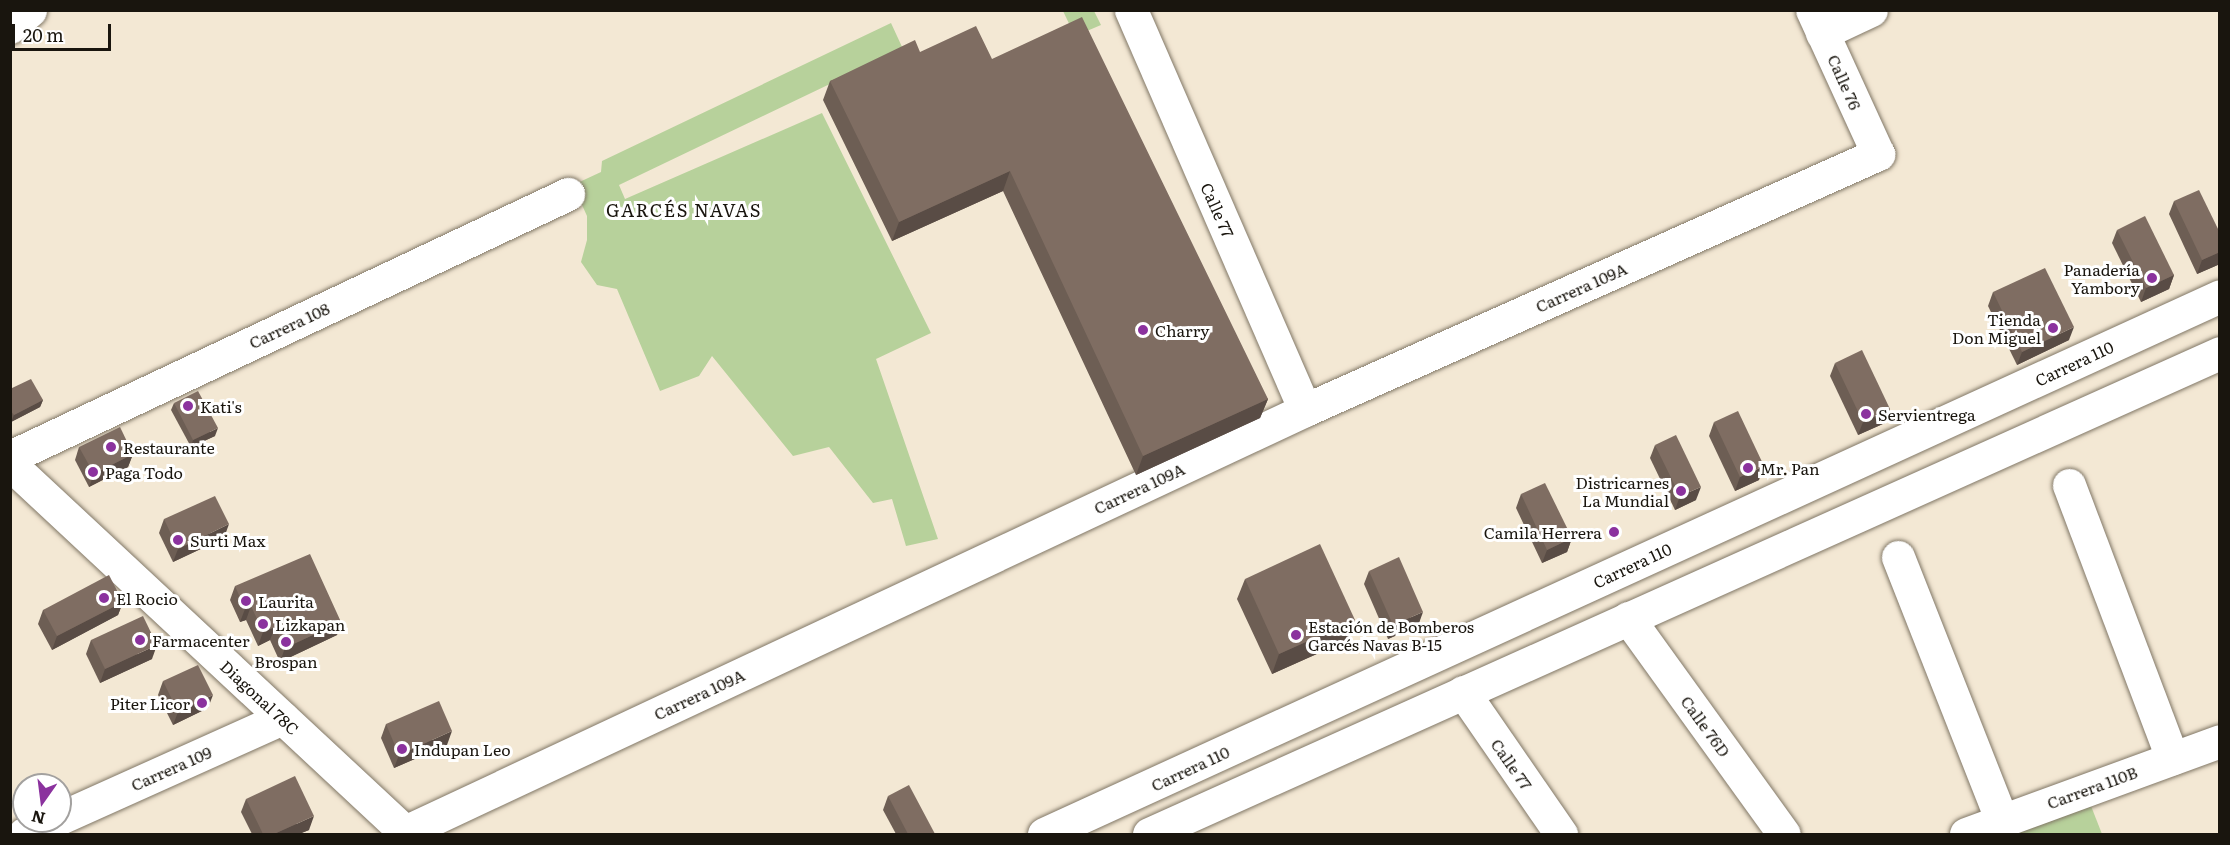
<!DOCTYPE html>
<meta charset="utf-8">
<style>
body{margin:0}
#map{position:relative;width:2230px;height:845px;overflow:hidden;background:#f3e8d4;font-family:Literata,serif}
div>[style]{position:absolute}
.green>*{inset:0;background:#b7d19b}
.roads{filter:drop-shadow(0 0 2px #817766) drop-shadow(0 0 2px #817766)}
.minor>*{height:33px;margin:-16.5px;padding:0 16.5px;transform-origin:16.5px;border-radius:16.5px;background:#fff}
.tertiary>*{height:33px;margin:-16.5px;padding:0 16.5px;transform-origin:16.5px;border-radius:16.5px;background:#fff}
.secondary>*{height:33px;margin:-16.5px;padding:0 16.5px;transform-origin:16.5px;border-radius:16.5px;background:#fff}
.wall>*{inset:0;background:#6d5e54}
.shaded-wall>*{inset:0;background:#594c45}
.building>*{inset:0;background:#7f6d62}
.dots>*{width:16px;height:16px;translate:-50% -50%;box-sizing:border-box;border:3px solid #fff;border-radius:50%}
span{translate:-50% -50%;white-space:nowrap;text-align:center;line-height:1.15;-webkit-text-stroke:6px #fff;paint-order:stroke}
.street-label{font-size:16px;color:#19150e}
.poi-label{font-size:16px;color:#19150e}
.right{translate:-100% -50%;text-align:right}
.left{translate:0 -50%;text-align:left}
.neighbourhood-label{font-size:18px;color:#19150e;letter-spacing:1.5px}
.frame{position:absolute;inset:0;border:12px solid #19150e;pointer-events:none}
.north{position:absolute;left:12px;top:773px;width:60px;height:60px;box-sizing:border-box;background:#fff;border:2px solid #a3a19f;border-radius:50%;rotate:194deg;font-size:16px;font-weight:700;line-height:24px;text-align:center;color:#19150e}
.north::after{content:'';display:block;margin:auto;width:21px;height:27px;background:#8b329e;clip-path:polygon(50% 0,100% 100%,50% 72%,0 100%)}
.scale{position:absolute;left:12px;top:24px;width:99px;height:27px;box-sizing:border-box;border:3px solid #19150e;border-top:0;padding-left:8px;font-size:18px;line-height:21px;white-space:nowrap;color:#19150e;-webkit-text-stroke:4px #fff;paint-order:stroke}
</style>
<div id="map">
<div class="green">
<div style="clip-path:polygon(1063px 11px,1094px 11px,1101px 25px,1075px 36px)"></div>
<div style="clip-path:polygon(891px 23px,903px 49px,619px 185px,625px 199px,822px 113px,931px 333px,876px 359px,938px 539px,906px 546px,892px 499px,873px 503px,829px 447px,793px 456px,712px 356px,699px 376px,660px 391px,617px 289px,597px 285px,581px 262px,587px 240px,587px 216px,573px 185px,601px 172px,602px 161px)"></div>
<div style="clip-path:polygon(2091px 806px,2102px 834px,2009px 834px)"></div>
</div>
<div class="roads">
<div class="minor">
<div style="left:1131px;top:10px;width:436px;rotate:66.5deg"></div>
<div style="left:1822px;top:33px;width:54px;rotate:-25.1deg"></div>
<div style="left:10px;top:457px;width:617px;rotate:-25.24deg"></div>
<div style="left:2069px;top:485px;width:292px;rotate:69.3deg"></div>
<div style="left:1898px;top:557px;width:284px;rotate:68.5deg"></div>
<div style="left:1628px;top:618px;width:266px;rotate:54.2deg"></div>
<div style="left:1463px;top:692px;width:173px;rotate:55.4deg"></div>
<div style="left:60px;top:818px;width:244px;rotate:-24.2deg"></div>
<div style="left:405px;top:832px;width:994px;rotate:-25.12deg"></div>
<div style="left:1305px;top:410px;width:628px;rotate:-24.07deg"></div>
<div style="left:1878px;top:154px;width:158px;rotate:-114.6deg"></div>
<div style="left:24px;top:834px;width:33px;rotate:-23deg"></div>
<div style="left:1966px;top:834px;width:270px;rotate:-20.1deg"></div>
</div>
<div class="tertiary">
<div style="left:10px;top:27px;width:26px;rotate:-40deg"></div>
<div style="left:10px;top:464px;width:543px;rotate:42.98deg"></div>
</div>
<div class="secondary">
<div style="left:1044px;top:834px;width:1293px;rotate:-24.58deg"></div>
<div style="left:1149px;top:834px;width:1174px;rotate:-24.19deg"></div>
</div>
</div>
<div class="wall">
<div style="clip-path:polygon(920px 52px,992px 59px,1268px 399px,1260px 418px,1136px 475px,1003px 191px,892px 241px,823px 100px,830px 81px)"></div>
<div style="clip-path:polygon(2174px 201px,2220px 233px,2220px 264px,2197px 274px,2169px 214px)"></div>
<div style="clip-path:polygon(2117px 230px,2174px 275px,2169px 289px,2141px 302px,2112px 243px)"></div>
<div style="clip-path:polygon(1993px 292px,2069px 340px,2017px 365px,1988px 306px)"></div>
<div style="clip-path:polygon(1835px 363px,1885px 423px,1858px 435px,1830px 376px)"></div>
<div style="clip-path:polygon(10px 389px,43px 400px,40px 407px,11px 422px)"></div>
<div style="clip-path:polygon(174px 403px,215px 436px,191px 447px,171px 410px)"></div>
<div style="clip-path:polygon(1714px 422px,1759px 480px,1735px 491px,1709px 436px)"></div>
<div style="clip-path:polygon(1655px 445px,1696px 500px,1675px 510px,1650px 458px)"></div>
<div style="clip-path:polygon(79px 447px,133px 454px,128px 467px,89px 487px,75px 460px)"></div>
<div style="clip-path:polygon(1521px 494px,1572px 538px,1567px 552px,1542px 563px,1516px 508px)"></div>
<div style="clip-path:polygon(164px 519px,224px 538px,173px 562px,159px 533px)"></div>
<div style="clip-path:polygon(1369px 571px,1418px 626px,1388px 639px,1364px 584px)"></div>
<div style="clip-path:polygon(1245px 579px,1348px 640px,1272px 674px,1237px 599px)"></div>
<div style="clip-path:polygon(235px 586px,341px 622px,337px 635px,280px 662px,270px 640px,258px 646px,246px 620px,240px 622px,230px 600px)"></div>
<div style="clip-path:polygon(123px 602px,118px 615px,52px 650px,38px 624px,43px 610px)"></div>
<div style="clip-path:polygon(91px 640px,152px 659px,100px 683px,86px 654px)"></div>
<div style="clip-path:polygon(163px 681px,208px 708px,173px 725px,158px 695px)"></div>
<div style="clip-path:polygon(386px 724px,447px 745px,394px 768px,381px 738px)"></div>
<div style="clip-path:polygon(888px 796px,935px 834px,896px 834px,883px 810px)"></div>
<div style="clip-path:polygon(246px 799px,309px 830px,299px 834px,252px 834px,241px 812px)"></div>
</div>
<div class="shaded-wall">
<div style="clip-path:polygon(1010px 171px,1003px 191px,892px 241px,899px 222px)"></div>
<div style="clip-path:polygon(2220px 252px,2220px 264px,2197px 274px,2202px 260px)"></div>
<div style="clip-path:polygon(2174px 275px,2169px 289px,2141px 302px,2146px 288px)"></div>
<div style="clip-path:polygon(2074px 327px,2069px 340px,2017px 365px,2022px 352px)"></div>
<div style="clip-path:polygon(1268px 399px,1260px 418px,1136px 475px,1143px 456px)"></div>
<div style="clip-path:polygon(43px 400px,40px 407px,11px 422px,14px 415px)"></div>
<div style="clip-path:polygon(1890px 409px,1885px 423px,1858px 435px,1863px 422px)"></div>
<div style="clip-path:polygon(218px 428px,215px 436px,191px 447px,193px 440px)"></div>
<div style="clip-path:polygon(133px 454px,128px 467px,89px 487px,94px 474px)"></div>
<div style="clip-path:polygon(1764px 466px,1759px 480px,1735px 491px,1740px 477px)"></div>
<div style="clip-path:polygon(1701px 487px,1696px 500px,1675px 510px,1680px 496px)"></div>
<div style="clip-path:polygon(229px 524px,224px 538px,173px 562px,178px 549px)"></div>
<div style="clip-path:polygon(1572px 538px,1567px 552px,1542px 563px,1547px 550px)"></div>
<div style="clip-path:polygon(123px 602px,118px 615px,52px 650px,57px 636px)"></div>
<div style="clip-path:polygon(251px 606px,246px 620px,240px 622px,245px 609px)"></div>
<div style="clip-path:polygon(1423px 612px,1418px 626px,1388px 639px,1393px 625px)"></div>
<div style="clip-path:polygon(1355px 620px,1348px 640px,1272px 674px,1279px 654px)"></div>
<div style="clip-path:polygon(341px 622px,337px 635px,280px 662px,285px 648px)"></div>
<div style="clip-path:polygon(275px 627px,270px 640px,258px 646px,263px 632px)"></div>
<div style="clip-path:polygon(157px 645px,152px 659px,100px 683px,105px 669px)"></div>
<div style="clip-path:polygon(213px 695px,208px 708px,173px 725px,178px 712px)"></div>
<div style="clip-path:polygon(452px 731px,447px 745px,394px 768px,399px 755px)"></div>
<div style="clip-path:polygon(314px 816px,309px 830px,299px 834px,274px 834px)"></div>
</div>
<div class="building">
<div style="clip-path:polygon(1082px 17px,1268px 399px,1143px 456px,1010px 171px,899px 222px,830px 81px,915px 40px,920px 52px,976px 26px,992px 59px)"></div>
<div style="clip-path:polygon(2199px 190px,2220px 233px,2220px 252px,2202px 260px,2174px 201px)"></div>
<div style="clip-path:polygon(2145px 216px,2174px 275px,2146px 288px,2117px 230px)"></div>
<div style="clip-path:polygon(2045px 268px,2074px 327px,2022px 352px,1993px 292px)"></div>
<div style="clip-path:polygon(1862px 350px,1890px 409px,1863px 422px,1835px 363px)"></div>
<div style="clip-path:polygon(31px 379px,43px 400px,14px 415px,10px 410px,10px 389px)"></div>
<div style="clip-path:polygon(198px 391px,218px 428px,193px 440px,174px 403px)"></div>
<div style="clip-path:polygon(1738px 411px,1764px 466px,1740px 477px,1714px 422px)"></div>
<div style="clip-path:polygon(120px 427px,133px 454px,94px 474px,79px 447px)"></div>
<div style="clip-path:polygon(1676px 435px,1701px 487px,1680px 496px,1655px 445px)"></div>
<div style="clip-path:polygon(1545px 483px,1572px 538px,1547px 550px,1521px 494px)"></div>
<div style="clip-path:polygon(215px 496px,229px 524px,178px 549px,164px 519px)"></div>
<div style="clip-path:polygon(1320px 544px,1355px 620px,1279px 654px,1245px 579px)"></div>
<div style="clip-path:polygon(310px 554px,341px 622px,285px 648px,275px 627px,263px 632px,251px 606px,245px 609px,235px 586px)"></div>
<div style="clip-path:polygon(1399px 557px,1423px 612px,1393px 625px,1369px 571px)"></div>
<div style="clip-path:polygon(109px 575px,123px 602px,57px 636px,43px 610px)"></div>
<div style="clip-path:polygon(143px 616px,157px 645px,105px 669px,91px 640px)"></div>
<div style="clip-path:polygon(198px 665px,213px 695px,178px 712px,163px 681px)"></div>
<div style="clip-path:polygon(439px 701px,452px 731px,399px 755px,386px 724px)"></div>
<div style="clip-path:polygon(295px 776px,314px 816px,274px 834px,263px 834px,246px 799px)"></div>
<div style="clip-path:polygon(909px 785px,935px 834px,908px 834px,888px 796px)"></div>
</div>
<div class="dots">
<div style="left:2152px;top:278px;background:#8b329e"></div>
<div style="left:2053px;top:328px;background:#8b329e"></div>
<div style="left:1143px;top:330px;background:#8b329e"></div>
<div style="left:188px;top:406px;background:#8b329e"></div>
<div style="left:1866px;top:414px;background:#8b329e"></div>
<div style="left:111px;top:447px;background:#8b329e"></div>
<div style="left:1748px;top:468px;background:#8b329e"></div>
<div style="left:93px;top:472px;background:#8b329e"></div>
<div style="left:1681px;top:491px;background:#8b329e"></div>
<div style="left:1614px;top:532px;background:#8b329e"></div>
<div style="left:178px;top:540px;background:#8b329e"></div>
<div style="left:104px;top:598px;background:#8b329e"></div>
<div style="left:246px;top:601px;background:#8b329e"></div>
<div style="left:263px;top:624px;background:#8b329e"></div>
<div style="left:1296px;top:635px;background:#8b329e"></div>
<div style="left:140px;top:640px;background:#8b329e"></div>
<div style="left:286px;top:642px;background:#8b329e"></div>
<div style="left:202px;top:703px;background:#8b329e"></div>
<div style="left:402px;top:749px;background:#8b329e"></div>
</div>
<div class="street-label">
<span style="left:1845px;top:82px;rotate:66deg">Calle 76</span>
<span style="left:1218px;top:210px;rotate:66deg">Calle 77</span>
<span style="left:1581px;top:287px;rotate:-24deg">Carrera 109A</span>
<span style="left:289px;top:325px;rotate:-25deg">Carrera 108</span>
<span style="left:2074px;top:363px;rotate:-25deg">Carrera 110</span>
<span style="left:1139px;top:488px;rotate:-25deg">Carrera 109A</span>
<span style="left:1632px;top:565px;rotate:-25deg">Carrera 110</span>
<span style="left:699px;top:694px;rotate:-25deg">Carrera 109A</span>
<span style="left:260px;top:697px;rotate:43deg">Diagonal 78C</span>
<span style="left:1706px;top:726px;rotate:54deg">Calle 76D</span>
<span style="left:1512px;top:764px;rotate:55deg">Calle 77</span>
<span style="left:171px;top:768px;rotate:-24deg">Carrera 109</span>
<span style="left:1190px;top:768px;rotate:-25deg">Carrera 110</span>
<span style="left:2092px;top:787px;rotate:-20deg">Carrera 110B</span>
</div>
<div class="poi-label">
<span class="right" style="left:2140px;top:278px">Panadería<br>Yambory</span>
<span class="right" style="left:2041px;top:328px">Tienda<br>Don Miguel</span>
<span class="left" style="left:1155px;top:330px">Charry</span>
<span class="left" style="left:200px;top:406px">Kati's</span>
<span class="left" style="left:1878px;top:414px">Servientrega</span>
<span class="left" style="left:123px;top:447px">Restaurante</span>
<span class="left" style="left:1760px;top:468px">Mr. Pan</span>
<span class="left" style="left:105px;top:472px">Paga Todo</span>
<span class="right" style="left:1669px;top:491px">Districarnes<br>La Mundial</span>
<span class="right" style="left:1602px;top:532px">Camila Herrera</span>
<span class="left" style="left:190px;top:540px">Surti Max</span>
<span class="left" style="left:116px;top:598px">El Rocio</span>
<span class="left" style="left:258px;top:601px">Laurita</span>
<span class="left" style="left:275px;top:624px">Lizkapan</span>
<span class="left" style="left:1308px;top:635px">Estación de Bomberos<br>Garcés Navas B-15</span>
<span class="left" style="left:152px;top:640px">Farmacenter</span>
<span style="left:286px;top:661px">Brospan</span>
<span class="right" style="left:190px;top:703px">Piter Licor</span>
<span class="left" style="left:414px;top:749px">Indupan Leo</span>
</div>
<div class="neighbourhood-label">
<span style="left:684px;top:210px">GARCÉS NAVAS</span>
</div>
<div class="frame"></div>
<div class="north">N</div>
<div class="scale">20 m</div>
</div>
